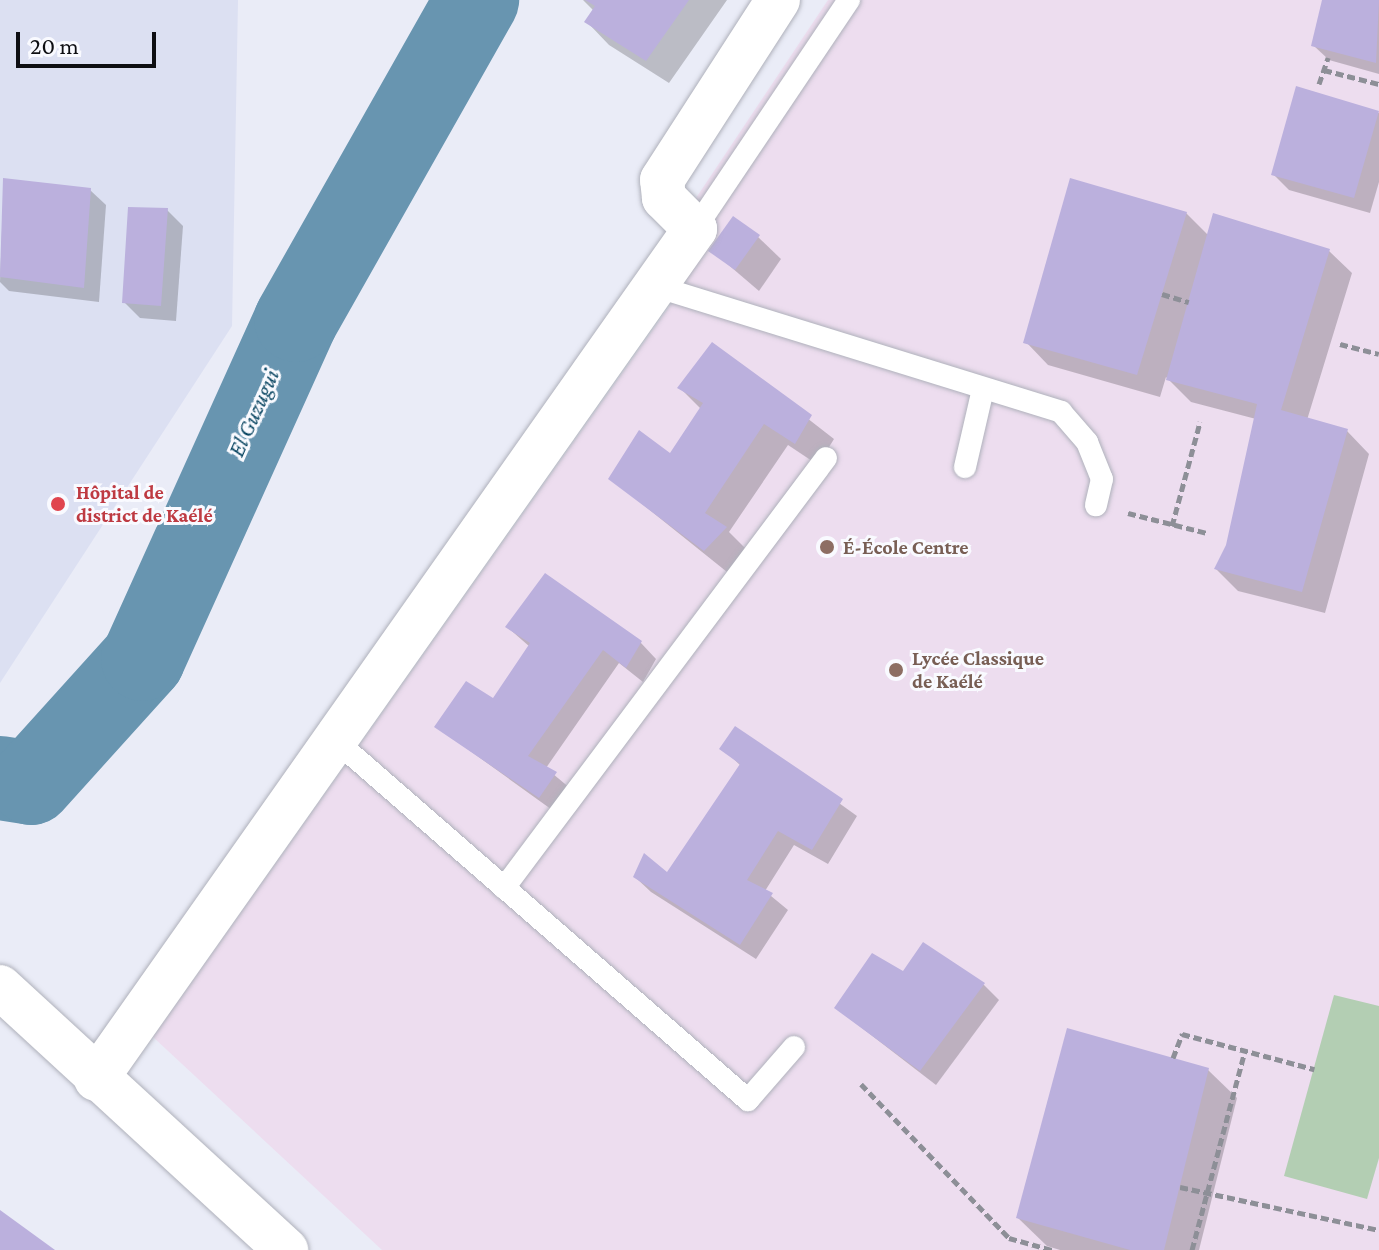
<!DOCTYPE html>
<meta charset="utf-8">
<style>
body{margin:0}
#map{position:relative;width:1379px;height:1250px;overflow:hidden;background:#eaecf7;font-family:"Crimson Pro",serif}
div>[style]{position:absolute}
.built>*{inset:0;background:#dce0f2}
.education>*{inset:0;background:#edddef}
.green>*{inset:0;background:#b3ceb3}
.shadow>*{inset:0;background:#0003}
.river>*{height:84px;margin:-42px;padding:0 42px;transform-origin:42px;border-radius:42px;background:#6895b0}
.building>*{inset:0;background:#bbb0dd}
.path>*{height:5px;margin-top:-2.5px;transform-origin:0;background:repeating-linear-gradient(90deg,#8d8f97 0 8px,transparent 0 12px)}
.roads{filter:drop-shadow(0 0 2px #afb1bb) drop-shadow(0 0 2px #afb1bb)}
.service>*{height:22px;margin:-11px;padding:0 11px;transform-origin:11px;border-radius:11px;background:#fff}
.minor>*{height:44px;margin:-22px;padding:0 22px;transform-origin:22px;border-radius:22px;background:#fff}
.secondary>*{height:44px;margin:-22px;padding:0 22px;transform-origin:22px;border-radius:22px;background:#fff}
.dots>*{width:22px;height:22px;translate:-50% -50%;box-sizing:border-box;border:4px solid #f9faff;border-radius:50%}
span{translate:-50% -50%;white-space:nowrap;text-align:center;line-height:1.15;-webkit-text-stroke:6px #f9faff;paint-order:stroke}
.health-label{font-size:20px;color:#be3a42;font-weight:700}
.left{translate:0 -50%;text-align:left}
.education-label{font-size:20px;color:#785e54;font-weight:700}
.water-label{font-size:22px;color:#0a4662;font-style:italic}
.scale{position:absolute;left:16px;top:32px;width:140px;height:36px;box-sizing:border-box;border:4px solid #0e0f13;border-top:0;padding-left:10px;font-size:24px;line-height:28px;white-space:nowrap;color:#0e0f13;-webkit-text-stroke:6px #f9faff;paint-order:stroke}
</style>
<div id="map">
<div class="built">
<div style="clip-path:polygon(0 0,238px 0,232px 326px,0 683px)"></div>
</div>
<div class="education">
<div style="clip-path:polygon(828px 0,1379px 0,1379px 1250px,382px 1250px,153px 1037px,671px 304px,642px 279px)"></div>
</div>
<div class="green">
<div style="clip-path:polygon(1334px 995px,1379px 1006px,1379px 1158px,1367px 1199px,1284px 1176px)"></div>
</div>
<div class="shadow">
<div style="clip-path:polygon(583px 0,727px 0,669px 83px,609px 45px,587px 22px,594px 11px)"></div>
<div style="clip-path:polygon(1324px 0,1379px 0,1379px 74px,1329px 60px,1313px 45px)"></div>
<div style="clip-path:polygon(1298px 88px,1379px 113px,1379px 182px,1370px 213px,1289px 190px,1274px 175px)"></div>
<div style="clip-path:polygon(4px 180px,90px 190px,106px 205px,99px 302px,9px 291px,0 282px)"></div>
<div style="clip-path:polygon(167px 210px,183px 226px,176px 321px,140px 318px,124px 302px)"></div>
<div style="clip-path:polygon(1186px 213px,1209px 236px,1329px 251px,1352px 273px,1307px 420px,1347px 431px,1369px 454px,1325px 613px,1238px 591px,1216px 569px,1228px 545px,1256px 419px,1191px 402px,1166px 377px,1160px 397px,1048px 365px,1026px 342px)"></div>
<div style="clip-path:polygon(758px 237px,781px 259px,759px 291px,711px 250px)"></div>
<div style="clip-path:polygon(712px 344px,834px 439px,818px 465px,788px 445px,729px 532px,748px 551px,727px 572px,611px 479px,671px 456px,702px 410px,680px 388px)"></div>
<div style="clip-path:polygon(507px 627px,641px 643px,656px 659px,643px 682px,619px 663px,546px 768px,571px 789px,555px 812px,437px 727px,494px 701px,530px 647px)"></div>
<div style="clip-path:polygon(736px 729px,857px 816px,828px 864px,794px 845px,765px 891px,788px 910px,756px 959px,651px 892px,635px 877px,668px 874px,741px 766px,722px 748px)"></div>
<div style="clip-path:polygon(904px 974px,984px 985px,999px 1000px,936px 1085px,836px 1008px)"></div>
<div style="clip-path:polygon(1208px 1070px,1237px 1098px,1199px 1250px,1060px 1250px,1047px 1246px,1018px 1218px)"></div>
</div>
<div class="river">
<div style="left:0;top:778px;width:31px;rotate:9deg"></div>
<div style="left:31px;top:783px;width:167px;rotate:-47.9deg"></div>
<div style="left:143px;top:659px;width:372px;rotate:-65.7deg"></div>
<div style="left:296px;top:320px;width:368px;rotate:-60.5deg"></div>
</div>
<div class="building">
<div style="clip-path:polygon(585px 0,689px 0,646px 61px,584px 22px,595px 6px)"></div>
<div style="clip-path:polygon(1322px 0,1379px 0,1376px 63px,1311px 46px)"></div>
<div style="clip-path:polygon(1296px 86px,1379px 111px,1354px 198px,1271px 175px)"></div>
<div style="clip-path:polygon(3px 178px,91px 188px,84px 288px,0 277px)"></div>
<div style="clip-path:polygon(1070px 178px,1187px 212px,1137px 375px,1023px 343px)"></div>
<div style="clip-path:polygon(128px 207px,168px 208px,161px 306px,122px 303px)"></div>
<div style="clip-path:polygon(1213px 213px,1330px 249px,1281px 410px,1348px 429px,1302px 592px,1214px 569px,1226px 545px,1257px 404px,1166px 380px)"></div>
<div style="clip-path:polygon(733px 216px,760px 235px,735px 270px,708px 251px)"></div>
<div style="clip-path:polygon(712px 342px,812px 415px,795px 444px,764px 424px,705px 513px,727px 527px,704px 551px,608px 479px,639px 430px,670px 453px,703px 403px,677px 388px)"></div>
<div style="clip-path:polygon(545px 573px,642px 641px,626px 668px,603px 650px,528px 756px,557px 772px,539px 798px,434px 727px,466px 681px,493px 698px,530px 643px,505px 627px)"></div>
<div style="clip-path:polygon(735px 726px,843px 799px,812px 850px,778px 831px,747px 880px,773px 893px,740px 945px,633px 877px,644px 853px,667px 872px,740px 764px,719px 749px)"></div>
<div style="clip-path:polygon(923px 942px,985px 983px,920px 1071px,834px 1008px,872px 953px,903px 971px)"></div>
<div style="clip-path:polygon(1067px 1028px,1209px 1068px,1164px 1250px,1130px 1250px,1016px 1218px)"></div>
<div style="clip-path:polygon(0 1210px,55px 1250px,0 1250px)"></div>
</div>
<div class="path">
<div style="left:1324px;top:70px;width:57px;rotate:14.3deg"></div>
<div style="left:1319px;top:84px;width:28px;rotate:-71deg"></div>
<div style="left:1162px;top:294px;width:28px;rotate:17deg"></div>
<div style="left:1340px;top:344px;width:40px;rotate:14.4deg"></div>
<div style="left:1128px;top:513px;width:81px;rotate:14.2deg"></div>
<div style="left:1172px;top:526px;width:108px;rotate:-74.9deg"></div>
<div style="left:1173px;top:1058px;width:26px;rotate:-69deg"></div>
<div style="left:1182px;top:1034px;width:137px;rotate:14.9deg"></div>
<div style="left:861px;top:1084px;width:214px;rotate:46.1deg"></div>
<div style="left:1009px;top:1238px;width:45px;rotate:15.6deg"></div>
<div style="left:1180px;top:1187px;width:204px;rotate:12.2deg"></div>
<div style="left:1192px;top:1250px;width:206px;rotate:-75.1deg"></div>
</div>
<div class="roads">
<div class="service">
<div style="left:695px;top:229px;width:276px;rotate:-56.1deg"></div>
<div style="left:658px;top:287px;width:422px;rotate:17.2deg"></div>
<div style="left:1061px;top:412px;width:40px;rotate:49deg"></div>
<div style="left:1087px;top:442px;width:40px;rotate:68deg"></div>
<div style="left:1102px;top:479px;width:27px;rotate:103deg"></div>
<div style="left:965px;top:467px;width:80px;rotate:-77deg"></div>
<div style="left:335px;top:740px;width:548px;rotate:41.08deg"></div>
<div style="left:748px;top:1100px;width:70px;rotate:-49deg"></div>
<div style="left:504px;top:888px;width:537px;rotate:-53.17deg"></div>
</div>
<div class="minor">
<div style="left:96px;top:1079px;width:1040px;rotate:-54.83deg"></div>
<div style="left:695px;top:229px;width:44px;rotate:-135deg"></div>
<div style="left:664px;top:198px;width:18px;rotate:-96deg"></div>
<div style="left:662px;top:180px;width:214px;rotate:-57.2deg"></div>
</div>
<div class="secondary">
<div style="left:0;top:987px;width:389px;rotate:42.6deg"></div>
</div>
</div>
<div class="dots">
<div style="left:58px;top:504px;background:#e0444e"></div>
<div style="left:827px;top:547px;background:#8d6e63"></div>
<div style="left:896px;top:670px;background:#8d6e63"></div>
</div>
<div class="health-label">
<span class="left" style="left:76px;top:504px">Hôpital de<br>district de Kaélé</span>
</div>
<div class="education-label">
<span class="left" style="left:843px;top:547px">É-École Centre</span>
<span class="left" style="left:912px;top:670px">Lycée Classique<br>de Kaélé</span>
</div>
<div class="water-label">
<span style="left:254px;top:413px;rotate:-66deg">El Guzugui</span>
</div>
<div class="scale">20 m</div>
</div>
